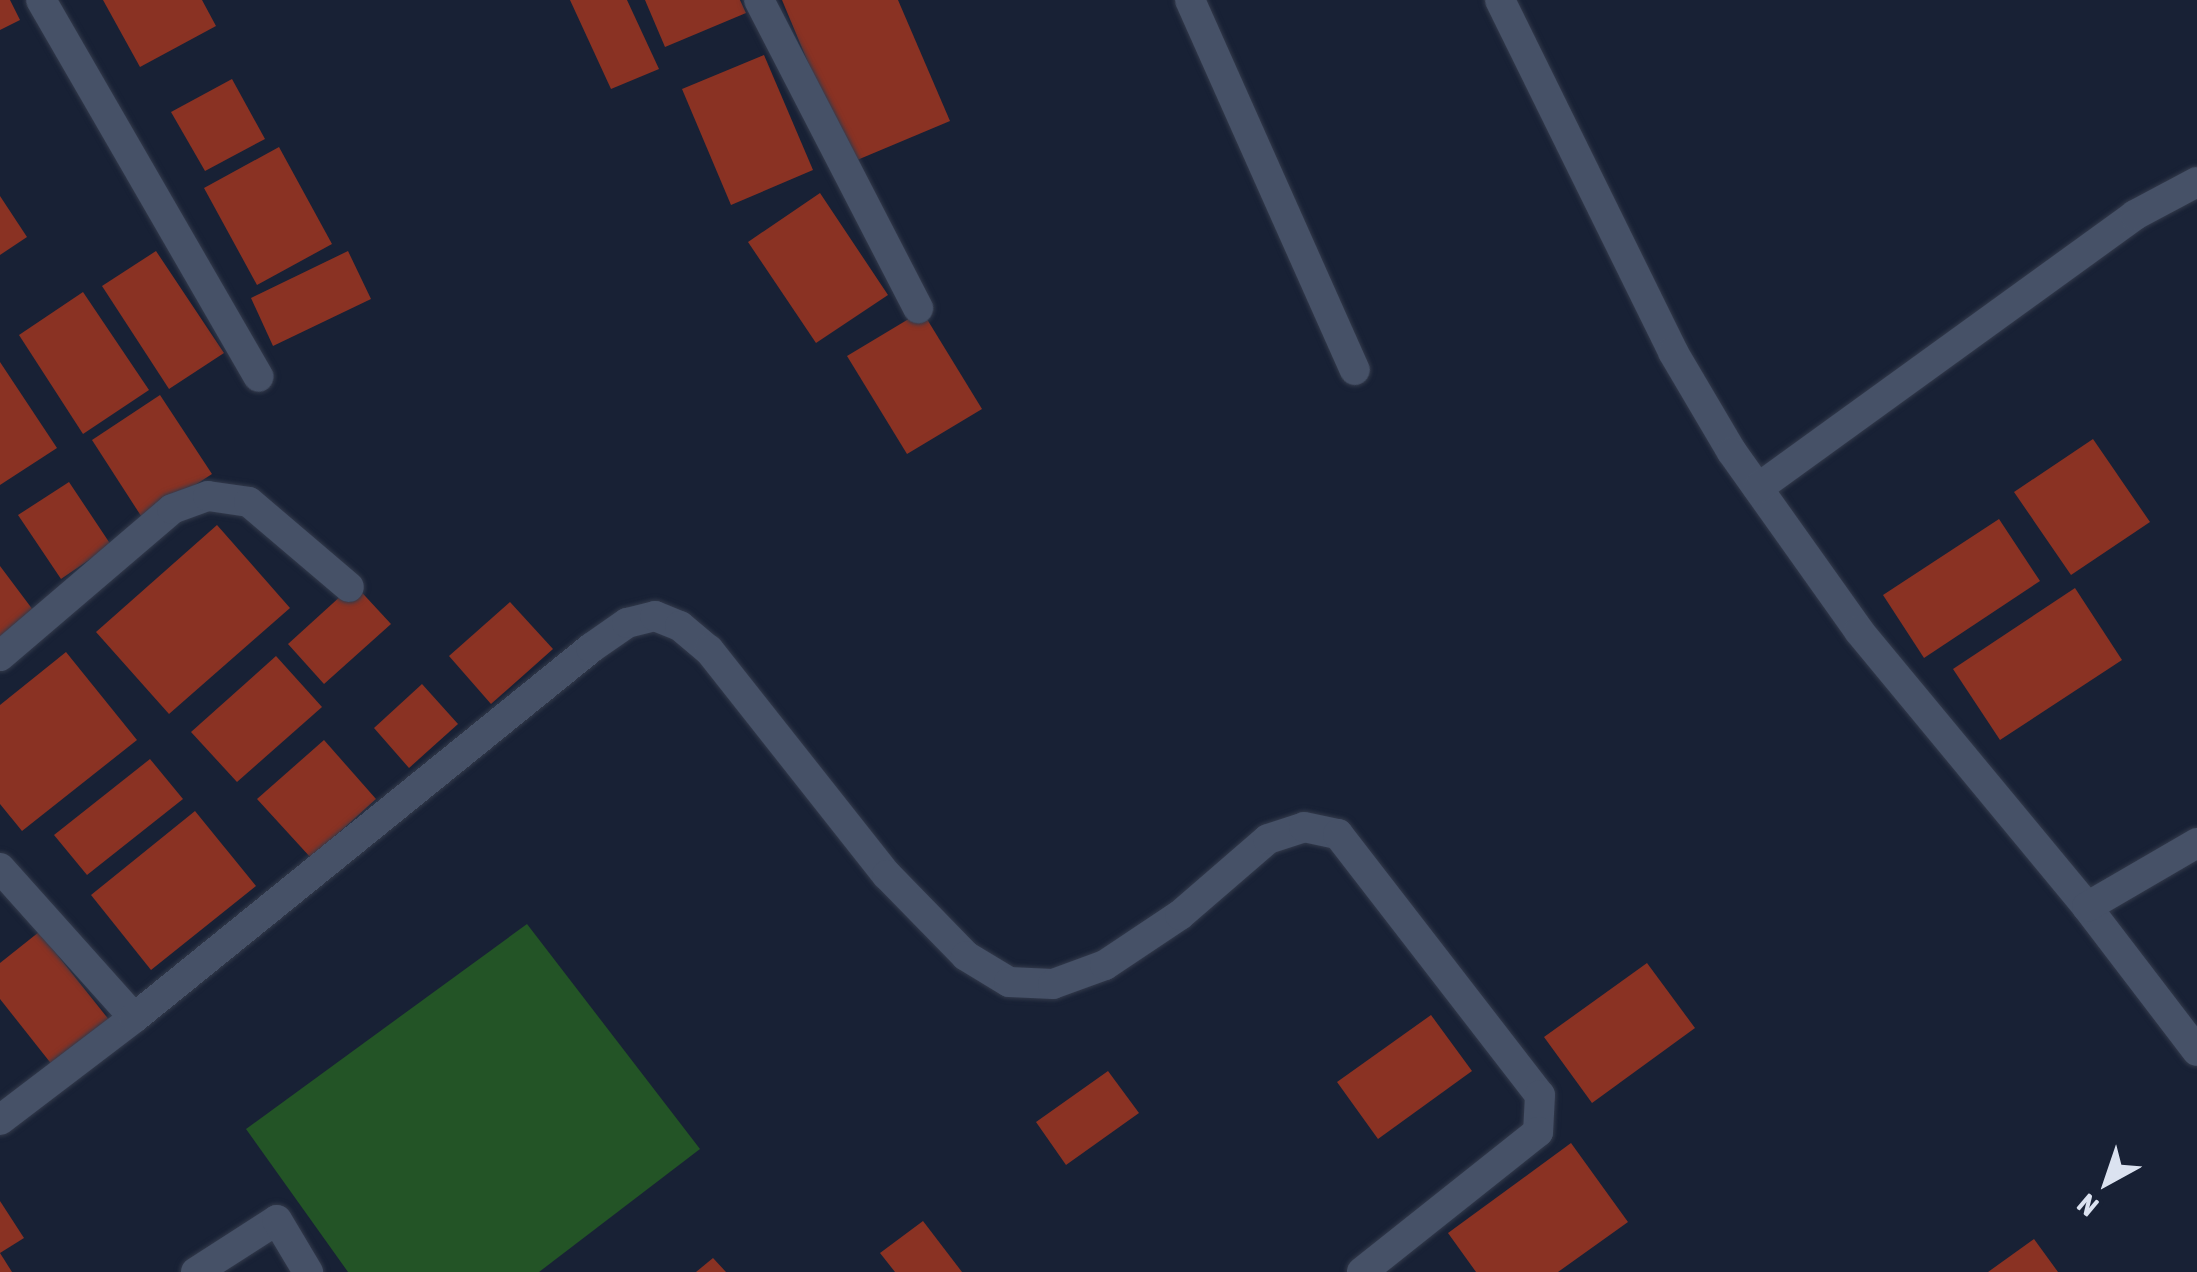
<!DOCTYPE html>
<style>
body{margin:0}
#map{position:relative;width:2197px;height:1272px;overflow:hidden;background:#182135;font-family:"Asap Condensed",sans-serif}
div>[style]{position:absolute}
.green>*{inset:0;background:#235426}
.building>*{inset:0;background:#8a3223}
.roads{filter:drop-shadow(0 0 2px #333a4b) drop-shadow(0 0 2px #333a4b)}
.street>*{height:30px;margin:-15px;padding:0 15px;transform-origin:15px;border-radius:15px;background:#465167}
span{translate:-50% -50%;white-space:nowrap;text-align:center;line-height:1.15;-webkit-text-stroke:8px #182135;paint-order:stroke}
.north{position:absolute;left:2057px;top:1132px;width:100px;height:100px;-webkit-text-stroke:8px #182135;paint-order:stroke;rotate:220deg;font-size:28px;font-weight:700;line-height:40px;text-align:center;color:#dbe2f0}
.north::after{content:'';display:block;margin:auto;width:35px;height:45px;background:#dbe2f0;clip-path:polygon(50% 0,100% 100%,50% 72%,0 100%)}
</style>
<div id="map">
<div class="green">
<div style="clip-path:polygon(527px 924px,700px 1149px,539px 1272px,348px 1272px,246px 1129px)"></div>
</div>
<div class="building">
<div style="clip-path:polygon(0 0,10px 0,20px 20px,0 30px)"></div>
<div style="clip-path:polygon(103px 0,202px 0,216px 26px,140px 67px)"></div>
<div style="clip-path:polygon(570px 0,627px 0,659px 69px,611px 89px)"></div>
<div style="clip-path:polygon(645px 0,740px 0,746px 13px,665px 47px)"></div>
<div style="clip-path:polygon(782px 0,898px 0,950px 121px,850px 163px)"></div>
<div style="clip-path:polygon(764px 55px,813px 170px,731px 205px,682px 89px)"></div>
<div style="clip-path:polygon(232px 79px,265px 139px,205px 171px,171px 112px)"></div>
<div style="clip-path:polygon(279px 147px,332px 244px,257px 285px,204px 188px)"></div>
<div style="clip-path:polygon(820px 193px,888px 295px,816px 343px,748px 242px)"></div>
<div style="clip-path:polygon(0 196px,27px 237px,0 255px)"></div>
<div style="clip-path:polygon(156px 251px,224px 353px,169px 389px,102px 286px)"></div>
<div style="clip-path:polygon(348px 251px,371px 299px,273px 346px,251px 298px)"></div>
<div style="clip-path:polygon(83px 292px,149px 390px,83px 434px,19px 335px)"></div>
<div style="clip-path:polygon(922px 311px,982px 409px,907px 454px,847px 356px)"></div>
<div style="clip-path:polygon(0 362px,57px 448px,0 485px)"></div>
<div style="clip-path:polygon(160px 395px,212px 474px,143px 519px,92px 440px)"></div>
<div style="clip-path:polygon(2093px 439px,2150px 522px,2071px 575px,2014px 492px)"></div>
<div style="clip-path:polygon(69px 482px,111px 545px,61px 579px,18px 515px)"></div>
<div style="clip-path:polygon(1999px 519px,2040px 581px,1924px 658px,1883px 595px)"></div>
<div style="clip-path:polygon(217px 525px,290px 608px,169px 714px,96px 632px)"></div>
<div style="clip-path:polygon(0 566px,39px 618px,0 648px)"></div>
<div style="clip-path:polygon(354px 584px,391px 624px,324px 684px,288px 644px)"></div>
<div style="clip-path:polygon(2075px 588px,2122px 660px,2000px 740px,1953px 669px)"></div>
<div style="clip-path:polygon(510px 602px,553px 649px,491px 704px,449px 656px)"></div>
<div style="clip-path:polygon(66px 652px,137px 740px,22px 831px,0 804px,0 705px)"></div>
<div style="clip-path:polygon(276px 656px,322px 707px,237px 782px,191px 732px)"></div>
<div style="clip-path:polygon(422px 684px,458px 724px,409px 768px,374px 728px)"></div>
<div style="clip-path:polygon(324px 740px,376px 799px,311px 858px,257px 799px)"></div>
<div style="clip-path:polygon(150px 759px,183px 799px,87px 875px,54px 835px)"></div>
<div style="clip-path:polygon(195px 811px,256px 886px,151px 970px,91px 895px)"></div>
<div style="clip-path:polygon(39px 932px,110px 1021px,53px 1066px,0 999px,0 963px)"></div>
<div style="clip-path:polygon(1647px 963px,1695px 1028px,1592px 1103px,1544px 1037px)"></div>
<div style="clip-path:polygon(1431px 1015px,1472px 1071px,1378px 1139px,1337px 1082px)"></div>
<div style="clip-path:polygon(1108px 1071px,1139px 1113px,1066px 1165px,1036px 1122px)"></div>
<div style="clip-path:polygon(1571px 1143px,1628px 1222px,1558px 1272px,1476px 1272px,1448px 1233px)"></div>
<div style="clip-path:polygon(0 1201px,24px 1238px,0 1253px)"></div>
<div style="clip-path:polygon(923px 1221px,962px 1272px,895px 1272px,880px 1253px)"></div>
<div style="clip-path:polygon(2034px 1239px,2058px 1272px,1988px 1272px)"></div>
<div style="clip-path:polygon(0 1253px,12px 1272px,0 1272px)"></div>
<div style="clip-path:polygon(713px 1258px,726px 1272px,696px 1272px)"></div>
</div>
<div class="roads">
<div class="street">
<div style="left:41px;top:0;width:435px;rotate:60deg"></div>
<div style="left:759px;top:0;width:347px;rotate:62.7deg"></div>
<div style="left:1190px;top:0;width:405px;rotate:66deg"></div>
<div style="left:1500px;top:0;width:392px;rotate:63.8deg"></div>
<div style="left:1673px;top:352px;width:116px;rotate:59.5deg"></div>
<div style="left:1732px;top:452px;width:219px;rotate:54.6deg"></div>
<div style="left:1859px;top:631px;width:358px;rotate:50.4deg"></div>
<div style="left:2087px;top:907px;width:181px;rotate:52.6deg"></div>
<div style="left:1758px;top:488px;width:465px;rotate:-35.9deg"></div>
<div style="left:2135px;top:215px;width:70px;rotate:-28deg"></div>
<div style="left:0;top:656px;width:226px;rotate:-40.5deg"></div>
<div style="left:172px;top:509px;width:38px;rotate:-20deg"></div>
<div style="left:208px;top:496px;width:41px;rotate:8.3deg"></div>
<div style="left:249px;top:502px;width:131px;rotate:40.4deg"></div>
<div style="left:0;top:868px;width:201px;rotate:48.2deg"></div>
<div style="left:2087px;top:907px;width:127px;rotate:-30.2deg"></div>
<div style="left:0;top:1120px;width:168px;rotate:-37.3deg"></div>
<div style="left:134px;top:1018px;width:588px;rotate:-38.99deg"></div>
<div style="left:591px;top:648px;width:44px;rotate:-34.8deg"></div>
<div style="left:627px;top:623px;width:29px;rotate:-14deg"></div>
<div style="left:655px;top:616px;width:27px;rotate:22deg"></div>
<div style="left:680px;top:626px;width:38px;rotate:40deg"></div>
<div style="left:709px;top:650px;width:287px;rotate:51.7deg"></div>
<div style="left:887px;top:875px;width:113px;rotate:45.7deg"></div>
<div style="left:966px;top:956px;width:50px;rotate:31.2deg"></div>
<div style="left:1009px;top:982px;width:44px;rotate:2.6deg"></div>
<div style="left:1053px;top:984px;width:55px;rotate:-20.1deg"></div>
<div style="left:1105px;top:965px;width:90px;rotate:-33.7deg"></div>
<div style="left:1180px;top:915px;width:116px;rotate:-40.8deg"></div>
<div style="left:1268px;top:839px;width:38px;rotate:-18deg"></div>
<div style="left:1304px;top:827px;width:35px;rotate:12deg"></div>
<div style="left:1338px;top:834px;width:330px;rotate:52.3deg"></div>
<div style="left:1540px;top:1095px;width:37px;rotate:93deg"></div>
<div style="left:1538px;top:1132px;width:225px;rotate:141.5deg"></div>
<div style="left:196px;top:1272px;width:96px;rotate:-32.7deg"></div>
<div style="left:277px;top:1220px;width:61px;rotate:59.2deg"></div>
</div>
</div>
<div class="north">N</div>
</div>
